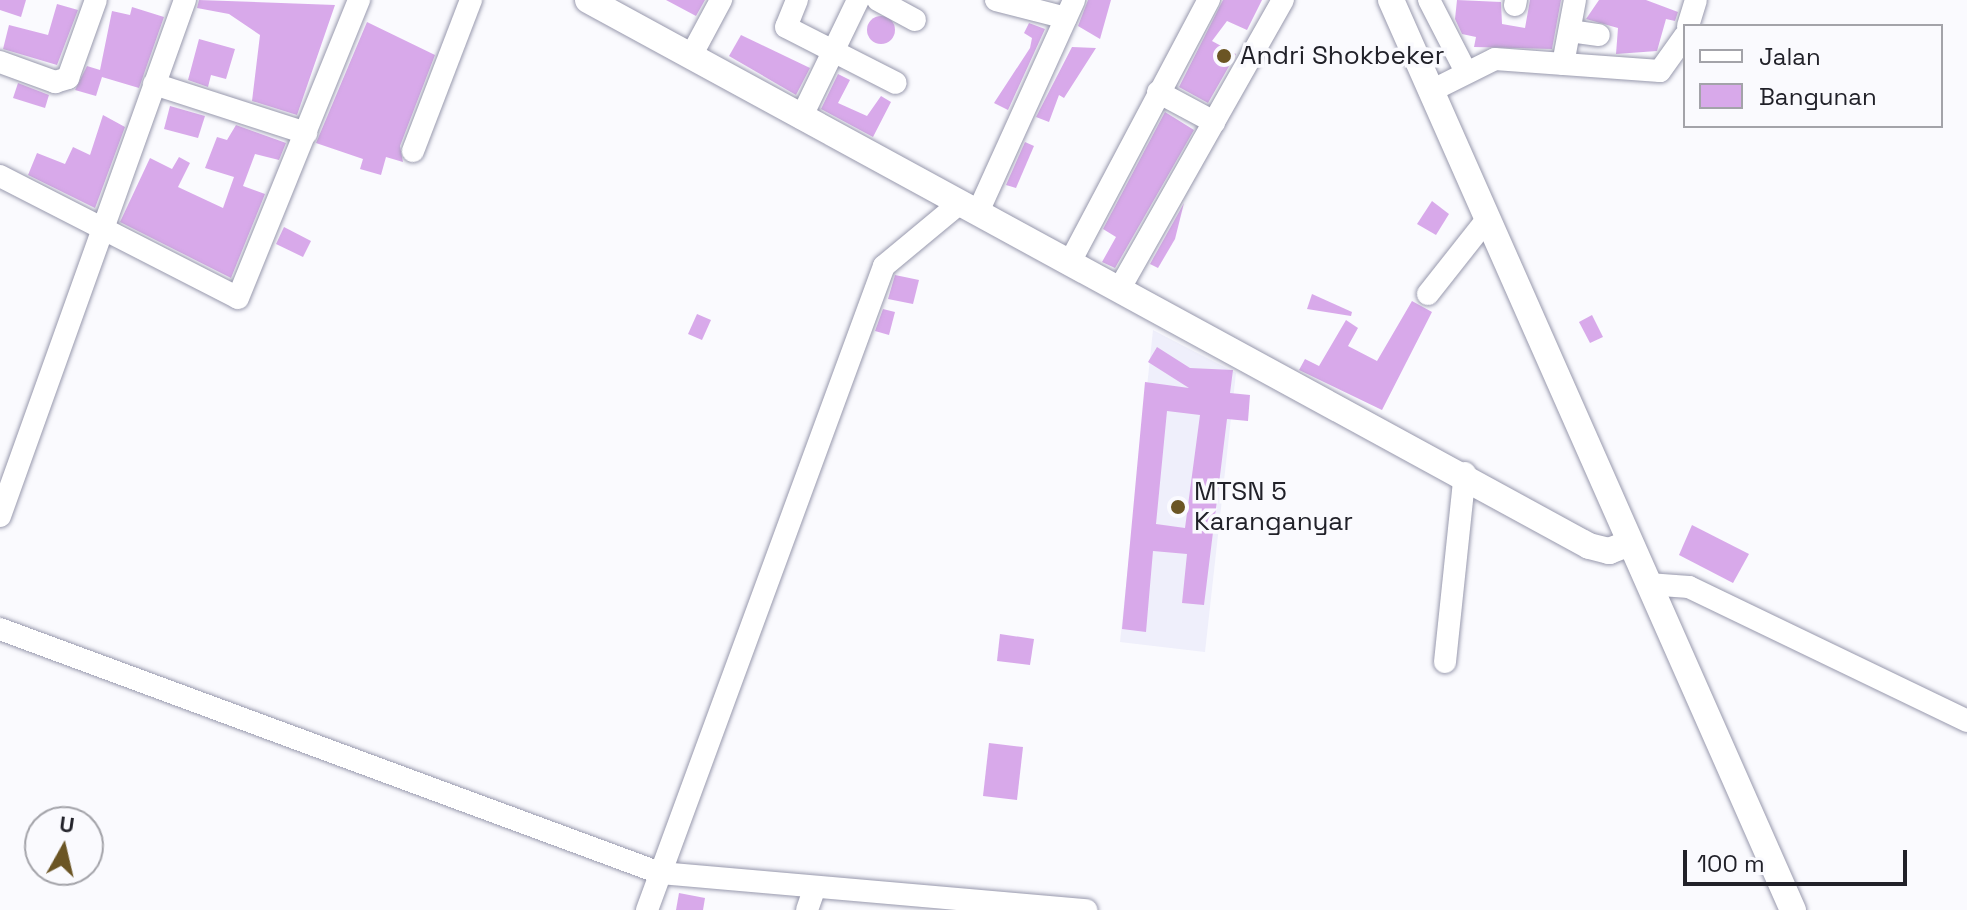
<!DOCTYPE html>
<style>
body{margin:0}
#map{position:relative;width:1967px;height:910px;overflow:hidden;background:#fafafe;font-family:"Space Grotesk",sans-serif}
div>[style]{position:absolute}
.built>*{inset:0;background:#efeffb}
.building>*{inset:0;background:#d8a9ea}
.round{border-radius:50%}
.roads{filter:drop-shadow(0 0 2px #9899ad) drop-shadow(0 0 2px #9899ad)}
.minor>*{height:22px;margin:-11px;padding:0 11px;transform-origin:11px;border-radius:11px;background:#fff}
.major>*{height:26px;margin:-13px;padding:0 13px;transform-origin:13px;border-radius:13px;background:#fff}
.dots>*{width:22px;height:22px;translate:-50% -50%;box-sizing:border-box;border:4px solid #fafafe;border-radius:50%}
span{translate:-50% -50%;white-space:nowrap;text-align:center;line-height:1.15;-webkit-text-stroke:7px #fafafe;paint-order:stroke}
.poi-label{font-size:26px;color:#212129}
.left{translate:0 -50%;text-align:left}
.legend{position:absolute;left:1683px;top:24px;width:260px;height:104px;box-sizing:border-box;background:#fafafe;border:2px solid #a3a3a9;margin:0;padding:10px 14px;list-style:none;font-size:24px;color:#212129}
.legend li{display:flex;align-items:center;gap:16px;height:40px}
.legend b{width:40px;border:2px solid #a3a3a9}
.north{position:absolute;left:24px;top:806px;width:80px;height:80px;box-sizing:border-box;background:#fafafe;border:2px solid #a3a3a9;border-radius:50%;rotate:8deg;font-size:22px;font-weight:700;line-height:32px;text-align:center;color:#212129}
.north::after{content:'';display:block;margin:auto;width:28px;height:36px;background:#6b5524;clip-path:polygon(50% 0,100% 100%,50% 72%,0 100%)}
.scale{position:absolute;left:1683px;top:850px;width:224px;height:36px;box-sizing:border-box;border:4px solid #212129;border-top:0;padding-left:10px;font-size:24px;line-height:28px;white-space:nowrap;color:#212129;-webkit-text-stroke:6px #fafafe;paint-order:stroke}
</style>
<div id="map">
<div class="built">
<div style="clip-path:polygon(1153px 330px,1236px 373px,1205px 652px,1120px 642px)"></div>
</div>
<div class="building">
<div style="clip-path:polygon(0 0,26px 0,21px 17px,0 10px)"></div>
<div style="clip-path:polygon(199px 0,335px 5px,297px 115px,252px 101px,260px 35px,229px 14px,197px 8px)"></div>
<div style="clip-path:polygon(666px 0,705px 0,696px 16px)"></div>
<div style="clip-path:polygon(1088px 0,1111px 0,1100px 39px,1078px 26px)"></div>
<div style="clip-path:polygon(1223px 0,1262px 0,1247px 30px,1227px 21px,1212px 41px,1236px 54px,1208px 103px,1179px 87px)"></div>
<div style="clip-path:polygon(1457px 0,1501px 2px,1502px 24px,1525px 28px,1530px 0,1561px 0,1552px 49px,1474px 47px,1476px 37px,1462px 34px,1455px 19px)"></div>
<div style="clip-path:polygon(1599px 0,1646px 0,1678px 12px,1675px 21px,1666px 19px,1657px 51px,1616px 54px,1618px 28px,1586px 19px)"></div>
<div style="clip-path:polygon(57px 4px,78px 10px,57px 65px,3px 49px,9px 25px,48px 35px)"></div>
<div style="clip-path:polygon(132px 7px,164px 17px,139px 88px,102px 77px,96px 96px,75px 90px,87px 66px,100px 70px,112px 11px,130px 15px)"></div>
<div class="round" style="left:867px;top:16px;width:28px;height:28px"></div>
<div style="clip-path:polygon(367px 22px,435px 55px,400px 146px,403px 162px,386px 157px,381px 175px,360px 169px,363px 159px,316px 143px)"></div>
<div style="clip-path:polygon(1029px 23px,1045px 29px,1008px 110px,994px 103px,1030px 48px,1032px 38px,1024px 33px)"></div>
<div style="clip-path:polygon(741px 35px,810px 68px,796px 95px,729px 56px)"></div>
<div style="clip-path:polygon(199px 39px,235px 49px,226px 79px,211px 75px,208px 87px,188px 80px)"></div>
<div style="clip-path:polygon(1072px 47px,1096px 48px,1064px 98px,1059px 95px,1049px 122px,1036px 117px)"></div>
<div style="clip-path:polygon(838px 74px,850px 80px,838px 103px,867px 116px,881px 96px,891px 102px,873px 137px,821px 109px)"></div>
<div style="clip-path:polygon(18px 83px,49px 95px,45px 108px,13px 98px)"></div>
<div style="clip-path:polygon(170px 106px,205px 116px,198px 138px,164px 129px)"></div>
<div style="clip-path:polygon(1165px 112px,1194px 130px,1115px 268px,1102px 262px,1116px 237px,1103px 229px)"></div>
<div style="clip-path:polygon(103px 115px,125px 127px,95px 208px,28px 175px,37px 153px,65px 164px,73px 147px,90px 155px)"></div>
<div style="clip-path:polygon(236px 125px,286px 143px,279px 160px,255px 154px,243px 186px,265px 194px,231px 278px,120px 222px,150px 158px,172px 169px,179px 157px,190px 163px,178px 187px,223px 208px,234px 177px,205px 168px,217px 137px,227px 140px)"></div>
<div style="clip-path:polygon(1025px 142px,1034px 146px,1016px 188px,1006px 185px)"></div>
<div style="clip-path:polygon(1432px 201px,1449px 214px,1436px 235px,1417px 224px)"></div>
<div style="clip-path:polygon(1184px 203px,1175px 239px,1158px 268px,1150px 264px)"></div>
<div style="clip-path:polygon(284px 227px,311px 241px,303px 257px,276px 244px)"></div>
<div style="clip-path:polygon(895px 275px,919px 280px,913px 304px,888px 299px)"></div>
<div style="clip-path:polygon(1312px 294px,1352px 312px,1351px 316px,1307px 309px)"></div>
<div style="clip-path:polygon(1412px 301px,1432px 312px,1382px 410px,1299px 370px,1305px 359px,1319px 366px,1346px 320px,1358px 328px,1348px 346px,1377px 361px)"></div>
<div style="clip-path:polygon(883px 309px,895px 312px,889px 335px,875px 331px)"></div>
<div style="clip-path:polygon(697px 314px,711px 320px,702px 340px,688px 334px)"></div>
<div style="clip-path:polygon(1592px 315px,1603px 337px,1590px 343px,1579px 322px)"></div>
<div style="clip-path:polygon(evenodd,1157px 347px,1190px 368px,1233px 370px,1230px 393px,1250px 395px,1248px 421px,1227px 419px,1204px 605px,1182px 603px,1187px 554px,1153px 551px,1146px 632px,1122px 629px,1145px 382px,1189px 388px,1148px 362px,1157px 347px,1167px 411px,1200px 415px,1185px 528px,1156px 524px,1167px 411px)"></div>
<div style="clip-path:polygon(1692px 525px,1749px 554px,1733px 583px,1679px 555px)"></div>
<div style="clip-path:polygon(1000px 634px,1034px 639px,1030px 665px,997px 661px)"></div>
<div style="clip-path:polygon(989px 743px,1023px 747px,1017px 800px,983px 796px)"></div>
<div style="clip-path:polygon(679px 893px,705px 898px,703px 910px,676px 910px)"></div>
</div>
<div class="roads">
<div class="minor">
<div style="left:797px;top:0;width:29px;rotate:112deg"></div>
<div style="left:786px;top:27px;width:123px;rotate:27deg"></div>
<div style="left:878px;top:0;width:42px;rotate:28.4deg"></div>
<div style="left:996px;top:0;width:72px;rotate:14.4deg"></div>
<div style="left:1429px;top:0;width:81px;rotate:62.8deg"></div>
<div style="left:1515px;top:5px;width:5px;rotate:-79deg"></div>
<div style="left:1688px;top:26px;width:27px;rotate:-73deg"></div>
<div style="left:1570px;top:31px;width:29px;rotate:8deg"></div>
<div style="left:691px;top:56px;width:64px;rotate:-61.8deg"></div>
<div style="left:0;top:62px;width:59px;rotate:20deg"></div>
<div style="left:55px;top:82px;width:14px;rotate:-17deg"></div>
<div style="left:68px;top:78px;width:83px;rotate:-70.3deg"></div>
<div style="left:1563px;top:64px;width:65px;rotate:-79.4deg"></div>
<div style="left:154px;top:84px;width:160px;rotate:17.9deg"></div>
<div style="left:1433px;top:90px;width:69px;rotate:-26.6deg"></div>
<div style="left:1495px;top:59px;width:165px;rotate:4.2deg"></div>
<div style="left:1660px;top:71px;width:43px;rotate:-54.5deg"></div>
<div style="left:1158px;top:92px;width:64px;rotate:28.2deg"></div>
<div style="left:801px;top:118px;width:131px;rotate:-64.2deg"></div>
<div style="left:413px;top:151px;width:162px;rotate:-69deg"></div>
<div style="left:0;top:176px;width:267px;rotate:27.1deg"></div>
<div style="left:238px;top:298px;width:322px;rotate:-67.9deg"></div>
<div style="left:978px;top:212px;width:233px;rotate:-65.6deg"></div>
<div style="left:1070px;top:262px;width:297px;rotate:-62.1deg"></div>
<div style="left:1120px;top:288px;width:331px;rotate:-60.5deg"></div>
<div style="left:1428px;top:294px;width:97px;rotate:-51.7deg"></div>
<div style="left:0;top:516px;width:548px;rotate:-70.28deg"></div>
<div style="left:1648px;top:584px;width:41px;rotate:4.2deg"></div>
<div style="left:1689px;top:587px;width:309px;rotate:25.7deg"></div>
<div style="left:0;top:629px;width:704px;rotate:20.29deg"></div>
<div style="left:660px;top:873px;width:428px;rotate:5deg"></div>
<div style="left:1445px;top:662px;width:190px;rotate:-84deg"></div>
<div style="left:647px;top:910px;width:686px;rotate:-69.8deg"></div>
<div style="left:884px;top:266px;width:99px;rotate:-39.7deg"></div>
<div style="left:807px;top:910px;width:24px;rotate:-71deg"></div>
</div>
<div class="major">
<div style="left:588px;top:0;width:1140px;rotate:28.61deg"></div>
<div style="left:1589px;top:546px;width:21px;rotate:14deg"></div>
<div style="left:1609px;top:551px;width:22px;rotate:-21deg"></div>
<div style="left:1391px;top:0;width:995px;rotate:66.17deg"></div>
</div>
</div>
<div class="dots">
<div style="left:1224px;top:56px;background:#6b5524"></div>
<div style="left:1178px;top:507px;background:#6b5524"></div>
</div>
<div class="poi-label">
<span class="left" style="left:1240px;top:56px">Andri Shokbeker</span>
<span class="left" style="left:1194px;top:507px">MTSN 5<br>Karanganyar</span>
</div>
<ul class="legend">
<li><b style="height:10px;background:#fff"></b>Jalan</li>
<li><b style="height:22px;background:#d8a9ea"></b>Bangunan</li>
</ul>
<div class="north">U</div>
<div class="scale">100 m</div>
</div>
